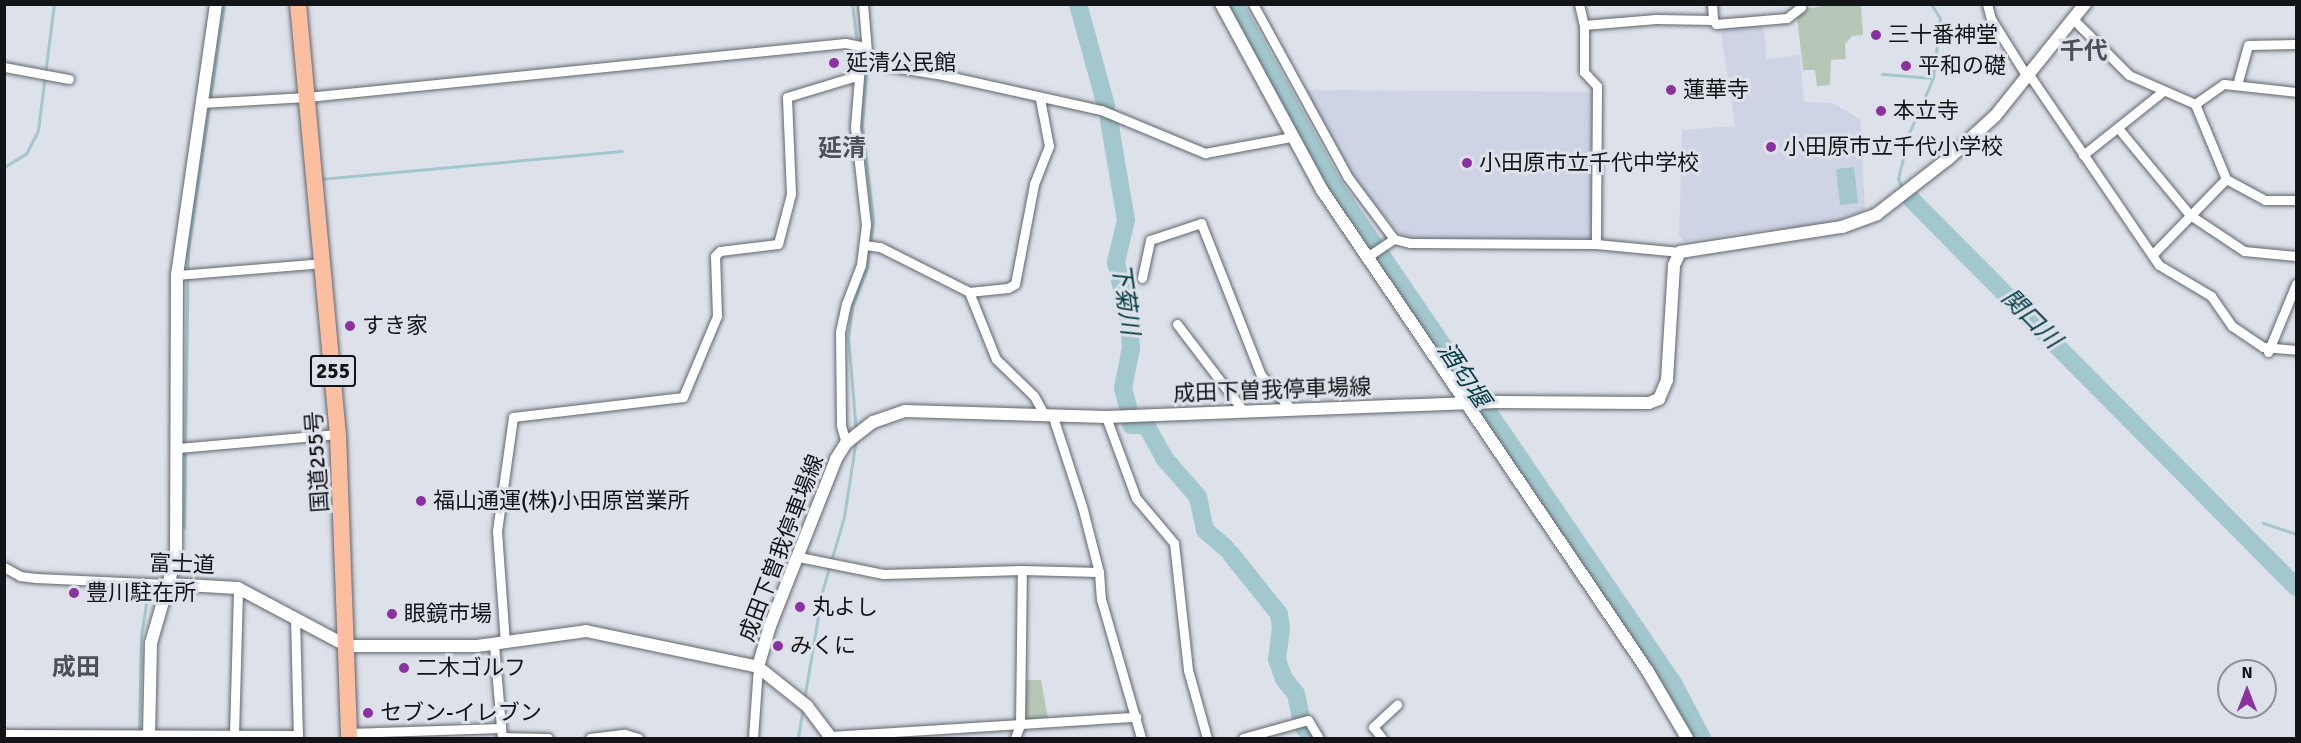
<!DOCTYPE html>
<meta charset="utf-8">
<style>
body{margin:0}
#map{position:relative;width:2301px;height:743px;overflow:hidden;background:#dde1ea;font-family:Signika,"Noto Sans JP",sans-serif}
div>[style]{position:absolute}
.built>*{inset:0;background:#ced4e5}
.green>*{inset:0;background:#b7c7b7}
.water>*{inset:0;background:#a2c7cc}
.stream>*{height:3px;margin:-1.5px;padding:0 1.5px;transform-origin:1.5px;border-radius:1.5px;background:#a2c7cc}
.river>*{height:18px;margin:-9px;padding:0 9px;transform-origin:9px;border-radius:9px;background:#a2c7cc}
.roads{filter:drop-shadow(0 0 2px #61656d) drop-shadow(0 0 2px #61656d)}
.street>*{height:9px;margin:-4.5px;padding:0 4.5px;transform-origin:4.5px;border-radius:4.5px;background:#fff}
.secondary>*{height:12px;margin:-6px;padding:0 6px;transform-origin:6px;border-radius:6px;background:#fff}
.highway>*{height:16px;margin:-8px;padding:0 8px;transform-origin:8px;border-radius:8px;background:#fbbfa0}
.dots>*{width:16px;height:16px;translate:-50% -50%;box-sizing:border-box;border:3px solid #dde1ea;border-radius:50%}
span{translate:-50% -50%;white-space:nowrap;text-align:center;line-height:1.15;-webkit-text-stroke:6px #dde1ea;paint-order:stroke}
.shield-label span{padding:2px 4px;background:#dde1ea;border:2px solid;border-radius:4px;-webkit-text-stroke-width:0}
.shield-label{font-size:21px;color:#131417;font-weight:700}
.poi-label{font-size:22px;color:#131417}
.left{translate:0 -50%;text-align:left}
.street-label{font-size:22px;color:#131417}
.neighbourhood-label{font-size:24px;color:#4d5058;font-weight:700}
.water-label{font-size:24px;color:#003a41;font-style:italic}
.frame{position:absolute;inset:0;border:6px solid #131417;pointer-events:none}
.north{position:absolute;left:2217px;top:659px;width:60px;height:60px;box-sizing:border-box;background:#dde1ea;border:2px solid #8c8f96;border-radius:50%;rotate:0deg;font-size:16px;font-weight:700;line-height:24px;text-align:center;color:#131417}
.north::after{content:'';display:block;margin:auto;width:21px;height:27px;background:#8a33a0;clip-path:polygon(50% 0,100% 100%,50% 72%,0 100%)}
</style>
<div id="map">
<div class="built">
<div style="clip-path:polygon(1763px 24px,1767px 59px,1800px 55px,1804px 102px,1832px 103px,1860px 119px,1865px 209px,1835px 222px,1782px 231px,1778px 228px,1684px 241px,1679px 236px,1682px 130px,1735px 126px,1721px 33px,1726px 27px)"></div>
<div style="clip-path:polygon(1306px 90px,1592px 92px,1592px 240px,1407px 240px,1361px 192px)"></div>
</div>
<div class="green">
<div style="clip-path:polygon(1827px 5px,1861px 5px,1863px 35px,1852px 36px,1845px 44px,1846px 59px,1831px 60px,1830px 85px,1817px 86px,1815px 70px,1803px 70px,1797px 17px,1806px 9px)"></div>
<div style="clip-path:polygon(1025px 680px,1041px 680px,1048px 718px,1025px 720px)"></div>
</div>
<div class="water">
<div style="clip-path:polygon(1854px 167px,1858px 203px,1840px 205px,1836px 169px)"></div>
</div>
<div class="stream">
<div style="left:852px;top:4px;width:34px;rotate:83deg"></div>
<div style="left:1882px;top:74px;width:51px;rotate:4.5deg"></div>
<div style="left:4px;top:167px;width:26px;rotate:-31deg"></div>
<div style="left:26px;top:154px;width:27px;rotate:-63deg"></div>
<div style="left:38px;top:130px;width:127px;rotate:-82.8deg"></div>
<div style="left:320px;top:179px;width:303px;rotate:-5.3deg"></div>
<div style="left:1903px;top:190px;width:12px;rotate:-114deg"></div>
<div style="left:1898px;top:179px;width:47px;rotate:-76.6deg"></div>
<div style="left:1909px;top:133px;width:60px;rotate:-66.4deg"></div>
<div style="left:1933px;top:78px;width:60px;rotate:-83.3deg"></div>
<div style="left:1940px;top:18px;width:17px;rotate:-123deg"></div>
<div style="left:1907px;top:194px;width:8px;rotate:50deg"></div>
<div style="left:856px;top:432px;width:95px;rotate:-94.8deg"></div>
<div style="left:848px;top:337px;width:30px;rotate:-82deg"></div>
<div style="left:852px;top:307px;width:42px;rotate:-69deg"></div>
<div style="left:867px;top:268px;width:48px;rotate:-82.9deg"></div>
<div style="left:873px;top:220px;width:96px;rotate:-96.6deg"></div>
<div style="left:862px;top:125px;width:52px;rotate:-85.6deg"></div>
<div style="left:2263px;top:523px;width:35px;rotate:18deg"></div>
<div style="left:184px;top:527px;width:276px;rotate:-89.2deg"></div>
<div style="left:188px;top:251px;width:250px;rotate:-81.7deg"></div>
<div style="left:804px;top:700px;width:109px;rotate:-80.5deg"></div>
<div style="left:822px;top:592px;width:78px;rotate:-73.7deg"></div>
<div style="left:844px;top:517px;width:79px;rotate:-81.3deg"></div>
<div style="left:139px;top:733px;width:97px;rotate:-88.8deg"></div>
<div style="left:141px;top:636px;width:46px;rotate:-81.2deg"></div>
<div style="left:798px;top:738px;width:32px;rotate:-81deg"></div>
</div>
<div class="river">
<div style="left:1078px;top:4px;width:106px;rotate:74.6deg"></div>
<div style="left:1234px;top:4px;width:204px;rotate:61.3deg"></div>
<div style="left:1332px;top:183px;width:605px;rotate:55.71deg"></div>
<div style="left:1673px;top:683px;width:62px;rotate:62.2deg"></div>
<div style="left:1109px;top:120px;width:101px;rotate:80.4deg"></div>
<div style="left:1126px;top:220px;width:43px;rotate:103.4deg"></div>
<div style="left:1116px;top:262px;width:58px;rotate:77.2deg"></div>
<div style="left:1129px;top:319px;width:29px;rotate:86deg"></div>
<div style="left:1131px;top:348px;width:41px;rotate:101.3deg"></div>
<div style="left:1123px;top:388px;width:20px;rotate:75deg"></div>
<div style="left:1912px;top:200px;width:545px;rotate:45.22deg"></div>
<div style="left:1131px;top:425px;width:15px"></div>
<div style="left:1146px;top:425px;width:38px;rotate:61deg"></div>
<div style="left:1164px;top:458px;width:52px;rotate:48.9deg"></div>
<div style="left:1198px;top:497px;width:34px;rotate:78deg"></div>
<div style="left:1205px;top:530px;width:28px;rotate:41deg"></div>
<div style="left:1231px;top:554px;width:77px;rotate:51.3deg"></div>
<div style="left:1279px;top:614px;width:14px;rotate:82deg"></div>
<div style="left:1281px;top:628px;width:31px;rotate:97deg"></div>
<div style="left:1277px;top:659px;width:21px;rotate:71deg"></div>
<div style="left:1284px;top:679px;width:19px;rotate:51deg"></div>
<div style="left:1296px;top:694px;width:25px;rotate:78deg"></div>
<div style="left:1302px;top:725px;width:16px;rotate:52deg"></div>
</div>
<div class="roads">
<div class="street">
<div style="left:863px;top:4px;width:59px;rotate:85.2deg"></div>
<div style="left:1253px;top:4px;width:196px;rotate:61.3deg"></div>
<div style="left:1347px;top:176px;width:79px;rotate:53.3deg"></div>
<div style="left:1579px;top:4px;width:22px;rotate:77deg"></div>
<div style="left:1584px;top:25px;width:47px;rotate:90deg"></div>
<div style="left:1584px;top:72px;width:19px;rotate:47deg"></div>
<div style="left:1597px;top:86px;width:158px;rotate:90.4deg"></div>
<div style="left:1712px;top:4px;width:16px;rotate:86deg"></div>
<div style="left:1987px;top:4px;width:16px;rotate:75deg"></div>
<div style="left:1991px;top:19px;width:70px;rotate:57.9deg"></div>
<div style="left:2075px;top:21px;width:76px;rotate:45deg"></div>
<div style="left:2129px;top:75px;width:72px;rotate:23.7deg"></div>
<div style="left:2195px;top:104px;width:81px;rotate:67.5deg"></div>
<div style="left:2226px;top:179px;width:44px;rotate:28.3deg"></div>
<div style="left:2265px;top:200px;width:31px"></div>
<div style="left:1584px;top:25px;width:72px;rotate:-4.8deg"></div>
<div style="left:1656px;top:19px;width:57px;rotate:1deg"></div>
<div style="left:1713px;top:20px;width:5px;rotate:53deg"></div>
<div style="left:1716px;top:24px;width:71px;rotate:-4.8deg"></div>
<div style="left:1787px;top:18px;width:18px;rotate:-38deg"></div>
<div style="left:4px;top:67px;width:66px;rotate:10.5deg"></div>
<div style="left:2030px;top:76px;width:229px;rotate:55.7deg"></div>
<div style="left:2159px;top:265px;width:61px;rotate:30.8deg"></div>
<div style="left:2211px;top:296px;width:37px;rotate:55deg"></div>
<div style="left:2232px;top:326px;width:37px;rotate:34deg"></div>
<div style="left:2263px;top:347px;width:33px;rotate:5deg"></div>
<div style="left:2237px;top:85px;width:41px;rotate:-74.6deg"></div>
<div style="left:2248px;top:45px;width:48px;rotate:-1.2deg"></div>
<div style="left:201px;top:103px;width:106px;rotate:-3.2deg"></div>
<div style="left:307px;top:97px;width:541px;rotate:-5.73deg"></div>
<div style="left:845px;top:43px;width:21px;rotate:11deg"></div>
<div style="left:2195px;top:104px;width:35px;rotate:-35deg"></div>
<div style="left:2224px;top:84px;width:72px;rotate:6.3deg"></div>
<div style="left:2118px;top:128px;width:113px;rotate:50.4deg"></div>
<div style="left:2190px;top:215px;width:65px;rotate:33.7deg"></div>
<div style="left:2244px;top:251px;width:52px;rotate:5.5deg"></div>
<div style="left:2083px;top:155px;width:101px;rotate:-38.6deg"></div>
<div style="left:865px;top:245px;width:15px;rotate:8deg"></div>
<div style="left:880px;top:247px;width:100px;rotate:26.8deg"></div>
<div style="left:969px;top:292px;width:72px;rotate:68.1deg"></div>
<div style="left:996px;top:359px;width:53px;rotate:44.2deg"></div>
<div style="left:1034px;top:396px;width:23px;rotate:61deg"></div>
<div style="left:2152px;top:255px;width:106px;rotate:-45.8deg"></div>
<div style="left:1367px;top:257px;width:32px;rotate:-34deg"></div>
<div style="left:1394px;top:239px;width:16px;rotate:14deg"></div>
<div style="left:1410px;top:243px;width:186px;rotate:0.3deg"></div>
<div style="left:1596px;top:244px;width:84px;rotate:5.4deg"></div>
<div style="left:177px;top:275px;width:146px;rotate:-4.7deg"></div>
<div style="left:1142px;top:278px;width:39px;rotate:-78deg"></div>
<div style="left:1150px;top:240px;width:54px;rotate:-18.4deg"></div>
<div style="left:1201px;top:223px;width:163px;rotate:68.5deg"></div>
<div style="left:1261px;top:375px;width:47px;rotate:48.5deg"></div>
<div style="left:969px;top:292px;width:39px;rotate:-6deg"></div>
<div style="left:1008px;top:288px;width:8px;rotate:-30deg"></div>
<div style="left:1015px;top:284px;width:102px;rotate:-79.2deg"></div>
<div style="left:1034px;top:184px;width:41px;rotate:-68.5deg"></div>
<div style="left:1049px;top:146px;width:48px;rotate:-100.8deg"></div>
<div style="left:1177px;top:324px;width:111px;rotate:52.7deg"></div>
<div style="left:2268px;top:352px;width:74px;rotate:-67.6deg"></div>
<div style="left:1053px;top:417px;width:94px;rotate:72deg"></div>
<div style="left:1082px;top:506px;width:68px;rotate:75.6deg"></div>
<div style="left:1099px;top:572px;width:27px;rotate:86deg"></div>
<div style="left:1101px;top:599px;width:145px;rotate:73.9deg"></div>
<div style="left:1106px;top:417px;width:86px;rotate:69.7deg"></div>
<div style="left:1136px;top:498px;width:59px;rotate:49.8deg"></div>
<div style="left:1174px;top:543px;width:128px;rotate:83.7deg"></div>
<div style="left:1188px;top:670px;width:71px;rotate:74.4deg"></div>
<div style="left:846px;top:443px;width:19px;rotate:-106deg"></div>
<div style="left:841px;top:425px;width:93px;rotate:-90.6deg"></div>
<div style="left:840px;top:332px;width:29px;rotate:-78deg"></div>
<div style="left:846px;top:304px;width:42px;rotate:-69deg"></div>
<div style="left:861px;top:265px;width:40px;rotate:-82.9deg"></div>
<div style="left:866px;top:225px;width:99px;rotate:-96.4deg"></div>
<div style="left:855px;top:127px;width:62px;rotate:-85.4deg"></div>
<div style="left:860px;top:65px;width:8px;rotate:-14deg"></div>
<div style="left:868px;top:63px;width:76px;rotate:9.1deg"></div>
<div style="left:943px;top:75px;width:162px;rotate:12.5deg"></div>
<div style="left:1101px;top:110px;width:113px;rotate:22.5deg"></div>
<div style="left:1205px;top:153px;width:87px;rotate:-10.5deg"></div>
<div style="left:177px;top:448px;width:162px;rotate:-5deg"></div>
<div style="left:799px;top:557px;width:86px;rotate:11.4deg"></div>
<div style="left:883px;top:574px;width:139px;rotate:-1.6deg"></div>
<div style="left:1022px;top:570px;width:77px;rotate:1.5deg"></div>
<div style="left:4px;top:567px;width:18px;rotate:29deg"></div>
<div style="left:20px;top:576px;width:16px;rotate:7deg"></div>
<div style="left:36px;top:578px;width:132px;rotate:2.6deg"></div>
<div style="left:295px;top:617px;width:121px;rotate:88.6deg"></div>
<div style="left:505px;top:643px;width:112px;rotate:-94.1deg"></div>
<div style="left:497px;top:531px;width:115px;rotate:-82deg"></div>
<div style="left:513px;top:417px;width:171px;rotate:-6.7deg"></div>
<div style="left:683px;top:397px;width:88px;rotate:-67.2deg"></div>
<div style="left:717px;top:316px;width:60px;rotate:-91.9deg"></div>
<div style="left:715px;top:256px;width:7px;rotate:-45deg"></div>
<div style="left:720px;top:251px;width:58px;rotate:-6.9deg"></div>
<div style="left:778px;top:244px;width:52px;rotate:-75.4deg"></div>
<div style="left:791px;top:194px;width:97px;rotate:-92.4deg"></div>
<div style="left:787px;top:97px;width:72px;rotate:-16.9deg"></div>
<div style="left:494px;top:645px;width:93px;rotate:85.1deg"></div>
<div style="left:349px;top:733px;width:152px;rotate:-1.9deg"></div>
<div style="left:4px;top:734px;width:294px;rotate:0.2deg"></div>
<div style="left:234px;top:734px;width:146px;rotate:-88.4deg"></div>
<div style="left:830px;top:736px;width:307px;rotate:-3.6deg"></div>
<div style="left:502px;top:737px;width:46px;rotate:1.2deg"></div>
<div style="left:590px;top:738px;width:35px;rotate:-7deg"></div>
<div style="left:625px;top:734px;width:14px;rotate:17deg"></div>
<div style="left:753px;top:738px;width:71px;rotate:-86deg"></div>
<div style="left:1015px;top:738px;width:14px;rotate:-69deg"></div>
<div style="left:1020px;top:725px;width:155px;rotate:-89.3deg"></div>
<div style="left:1243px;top:738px;width:67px;rotate:-15.5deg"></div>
<div style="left:1308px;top:720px;width:21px;rotate:59deg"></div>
<div style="left:1382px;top:738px;width:14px;rotate:-129deg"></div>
<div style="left:1373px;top:727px;width:33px;rotate:-43deg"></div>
</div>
<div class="secondary">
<div style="left:1221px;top:4px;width:212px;rotate:61.5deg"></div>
<div style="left:1322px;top:190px;width:580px;rotate:55.9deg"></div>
<div style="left:1647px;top:670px;width:79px;rotate:59.5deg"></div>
<div style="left:168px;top:584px;width:70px;rotate:3.3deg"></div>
<div style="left:238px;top:588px;width:123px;rotate:28deg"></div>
<div style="left:347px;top:646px;width:130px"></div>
<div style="left:477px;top:646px;width:110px;rotate:-7.8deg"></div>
<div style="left:586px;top:631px;width:176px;rotate:11.8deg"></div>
<div style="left:758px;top:667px;width:43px;rotate:-73.7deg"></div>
<div style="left:770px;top:626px;width:180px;rotate:-68.4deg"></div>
<div style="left:836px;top:459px;width:19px;rotate:-58deg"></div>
<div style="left:846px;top:443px;width:34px;rotate:-38deg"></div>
<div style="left:873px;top:422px;width:34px;rotate:-19deg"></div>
<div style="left:905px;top:411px;width:201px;rotate:1.7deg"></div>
<div style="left:1106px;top:417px;width:391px;rotate:-2.2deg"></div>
<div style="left:1497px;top:402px;width:152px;rotate:0.4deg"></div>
<div style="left:1649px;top:403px;width:11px;rotate:-22deg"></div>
<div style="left:1659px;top:399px;width:21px;rotate:-67deg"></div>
<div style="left:1667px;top:380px;width:115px;rotate:-86.5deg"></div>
<div style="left:1674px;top:265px;width:14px;rotate:-65deg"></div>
<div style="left:1680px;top:252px;width:164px;rotate:-8.8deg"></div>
<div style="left:1842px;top:227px;width:37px;rotate:-20deg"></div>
<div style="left:1877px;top:214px;width:90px;rotate:-37.8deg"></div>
<div style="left:1948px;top:159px;width:64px;rotate:-42.5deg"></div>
<div style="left:1995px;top:116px;width:144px;rotate:-51.2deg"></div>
<div style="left:758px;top:667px;width:63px;rotate:38.5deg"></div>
<div style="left:807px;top:706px;width:40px;rotate:53deg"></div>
<div style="left:149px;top:738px;width:95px;rotate:-88.8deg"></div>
<div style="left:151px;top:643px;width:90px;rotate:-73.8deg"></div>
<div style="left:176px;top:557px;width:282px;rotate:-89.8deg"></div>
<div style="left:177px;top:275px;width:274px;rotate:-81.8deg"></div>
</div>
<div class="highway">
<div style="left:298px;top:4px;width:432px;rotate:84.7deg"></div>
<div style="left:338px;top:434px;width:304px;rotate:87.9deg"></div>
</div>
</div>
<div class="dots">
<div style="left:1876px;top:35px;background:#8a33a0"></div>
<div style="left:834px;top:63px;background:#8a33a0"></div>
<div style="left:1906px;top:66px;background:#8a33a0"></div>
<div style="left:1671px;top:90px;background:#8a33a0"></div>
<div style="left:1881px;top:111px;background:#8a33a0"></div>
<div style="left:1771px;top:147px;background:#8a33a0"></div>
<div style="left:1467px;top:163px;background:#8a33a0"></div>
<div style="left:350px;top:326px;background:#8a33a0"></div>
<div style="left:421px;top:501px;background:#8a33a0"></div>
<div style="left:74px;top:593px;background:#8a33a0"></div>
<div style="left:800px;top:607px;background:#8a33a0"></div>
<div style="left:392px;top:614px;background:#8a33a0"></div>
<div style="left:778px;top:646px;background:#8a33a0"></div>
<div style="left:404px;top:668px;background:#8a33a0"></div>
<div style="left:368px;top:713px;background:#8a33a0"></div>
</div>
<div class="shield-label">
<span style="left:333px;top:371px">255</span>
</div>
<div class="poi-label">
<span class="left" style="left:1888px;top:35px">三十番神堂</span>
<span class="left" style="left:846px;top:63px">延清公民館</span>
<span class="left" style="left:1918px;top:66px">平和の礎</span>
<span class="left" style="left:1683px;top:90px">蓮華寺</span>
<span class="left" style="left:1893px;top:111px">本立寺</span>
<span class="left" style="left:1783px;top:147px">小田原市立千代小学校</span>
<span class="left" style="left:1479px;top:163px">小田原市立千代中学校</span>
<span class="left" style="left:362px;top:326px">すき家</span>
<span class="left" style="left:433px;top:501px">福山通運(株)小田原営業所</span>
<span class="left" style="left:86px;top:593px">豊川駐在所</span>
<span class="left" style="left:812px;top:607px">丸よし</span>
<span class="left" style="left:404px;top:614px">眼鏡市場</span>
<span class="left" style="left:790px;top:646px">みくに</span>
<span class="left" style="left:416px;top:668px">二木ゴルフ</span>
<span class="left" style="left:380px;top:713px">セブン-イレブン</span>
</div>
<div class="street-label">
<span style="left:1272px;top:390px;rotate:-2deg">成田下曽我停車場線</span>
<span style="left:317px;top:462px;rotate:-94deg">国道255号</span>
<span style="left:781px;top:548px;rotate:-69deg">成田下曽我停車場線</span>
<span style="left:182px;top:564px;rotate:2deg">富士道</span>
</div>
<div class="neighbourhood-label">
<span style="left:2084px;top:52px">千代</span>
<span style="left:842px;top:149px">延清</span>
<span style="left:76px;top:668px">成田</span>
</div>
<div class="water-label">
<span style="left:1125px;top:299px;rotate:82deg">下菊川</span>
<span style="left:2031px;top:319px;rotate:45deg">関口川</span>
<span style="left:1463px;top:375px;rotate:56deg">酒匂堰</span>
</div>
<div class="frame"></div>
<div class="north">N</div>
</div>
